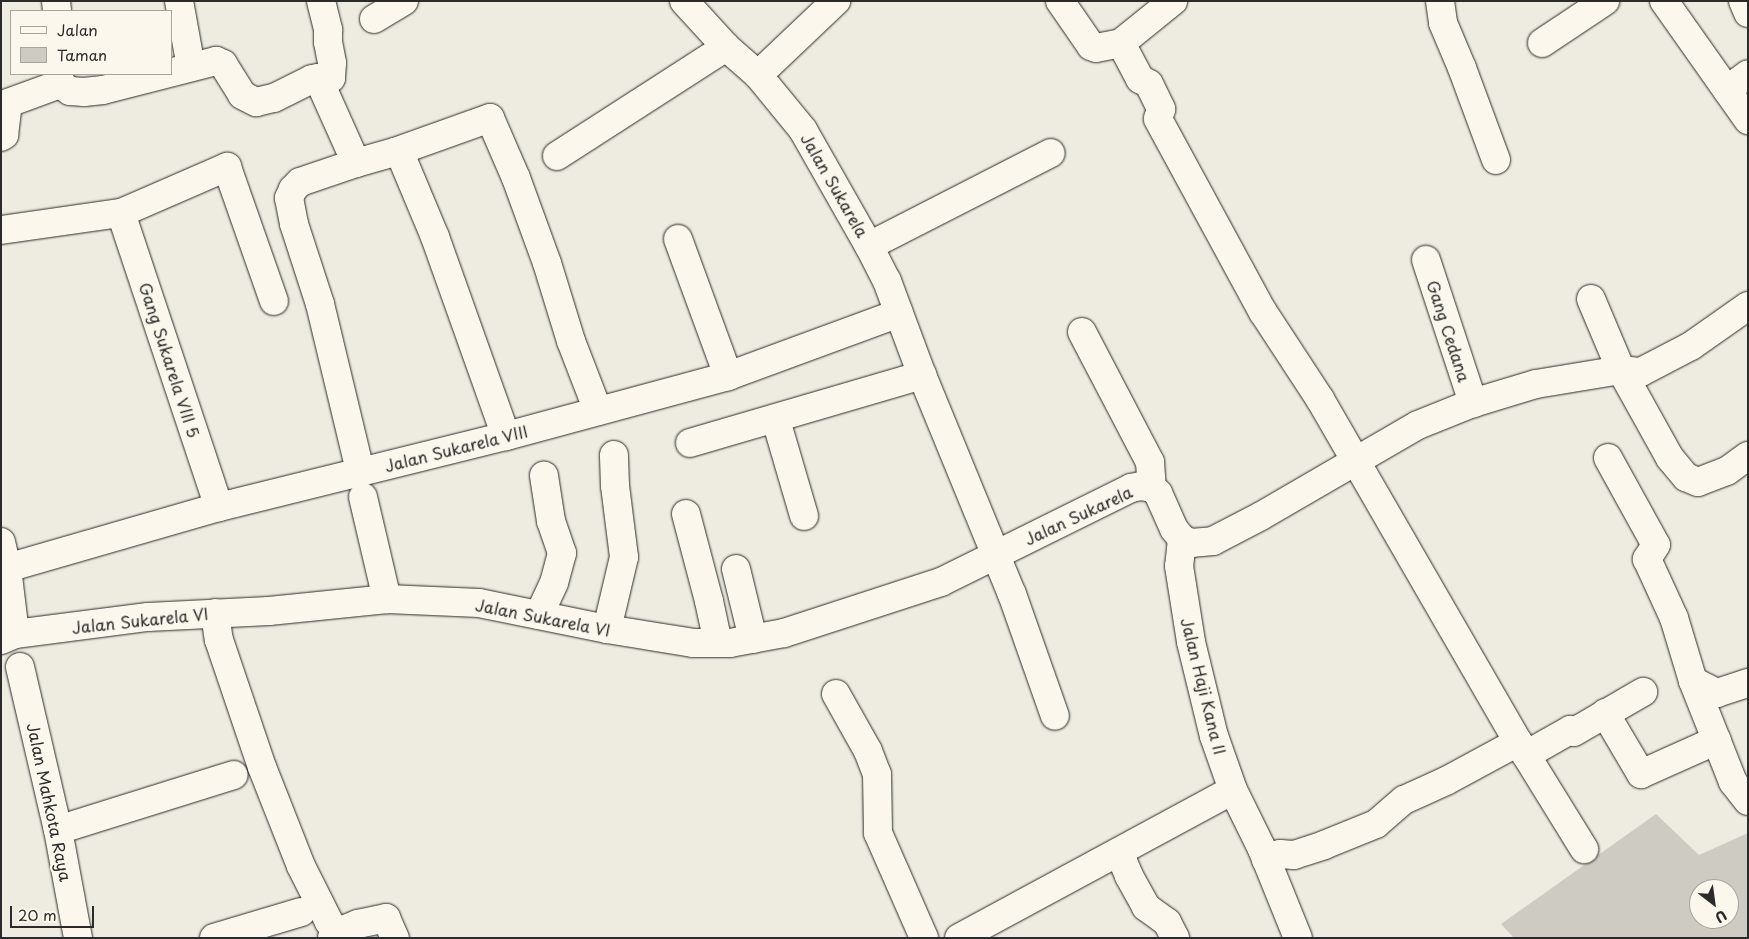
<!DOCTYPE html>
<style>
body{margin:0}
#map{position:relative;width:1749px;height:939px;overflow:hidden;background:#eeebe0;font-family:"Playpen Sans",sans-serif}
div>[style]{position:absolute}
.green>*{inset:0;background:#cecbc2}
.roads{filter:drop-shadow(0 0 1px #2b2b2b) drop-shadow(0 0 1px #2b2b2b)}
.minor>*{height:28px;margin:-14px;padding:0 14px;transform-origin:14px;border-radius:14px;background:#fbf7ec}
span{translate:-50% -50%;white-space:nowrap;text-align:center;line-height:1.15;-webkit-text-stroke:4.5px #fbf7ec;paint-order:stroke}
.street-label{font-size:16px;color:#2b2b2b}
.frame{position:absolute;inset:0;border:2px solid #2b2b2b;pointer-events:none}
.legend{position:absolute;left:10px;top:10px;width:162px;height:65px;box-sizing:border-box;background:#fbf7ec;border:1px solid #a8a59f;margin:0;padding:6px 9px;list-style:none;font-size:15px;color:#2b2b2b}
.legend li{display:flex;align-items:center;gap:10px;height:25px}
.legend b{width:25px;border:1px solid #a8a59f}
.north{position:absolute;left:1689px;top:879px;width:50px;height:50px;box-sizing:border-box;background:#fbf7ec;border:1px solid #a8a59f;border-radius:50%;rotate:150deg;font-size:14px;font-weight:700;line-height:20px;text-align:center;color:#2b2b2b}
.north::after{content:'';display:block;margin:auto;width:18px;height:22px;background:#2b2b2b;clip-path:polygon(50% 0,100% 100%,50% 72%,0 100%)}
.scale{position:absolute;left:10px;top:906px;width:84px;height:22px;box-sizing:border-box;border:2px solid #2b2b2b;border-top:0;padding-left:6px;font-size:15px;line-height:18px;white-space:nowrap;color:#2b2b2b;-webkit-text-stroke:4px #fbf7ec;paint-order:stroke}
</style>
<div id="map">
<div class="green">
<div style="clip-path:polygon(evenodd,1656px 814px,1699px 855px,1748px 833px,1748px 938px,1514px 938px,1501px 924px,1656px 814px,1699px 889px,1729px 889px,1729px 919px,1699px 919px,1699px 889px)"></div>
</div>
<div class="roads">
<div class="minor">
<div style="left:56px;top:1px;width:10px;rotate:84deg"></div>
<div style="left:179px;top:1px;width:67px;rotate:79.7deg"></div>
<div style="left:321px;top:1px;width:30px;rotate:76deg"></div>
<div style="left:328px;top:30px;width:12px;rotate:90deg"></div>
<div style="left:328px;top:42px;width:21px;rotate:79deg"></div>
<div style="left:332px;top:63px;width:15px;rotate:94deg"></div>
<div style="left:331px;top:78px;width:11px;rotate:146deg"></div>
<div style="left:684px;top:1px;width:62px;rotate:47.6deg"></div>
<div style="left:726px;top:47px;width:43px;rotate:41.2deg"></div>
<div style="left:758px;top:75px;width:71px;rotate:50.7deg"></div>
<div style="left:803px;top:130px;width:133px;rotate:60.4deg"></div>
<div style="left:869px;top:246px;width:39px;rotate:63deg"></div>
<div style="left:887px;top:281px;width:100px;rotate:69.6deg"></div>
<div style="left:922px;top:375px;width:237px;rotate:67.7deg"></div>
<div style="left:1012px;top:594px;width:129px;rotate:70.6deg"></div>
<div style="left:1060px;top:1px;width:55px;rotate:55.4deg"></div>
<div style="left:1091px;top:46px;width:5px;rotate:22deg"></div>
<div style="left:1096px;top:48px;width:25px;rotate:-11deg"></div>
<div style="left:1121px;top:43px;width:67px;rotate:-38.9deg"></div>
<div style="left:1440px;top:1px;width:22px;rotate:82deg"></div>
<div style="left:1443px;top:23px;width:49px;rotate:67.1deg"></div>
<div style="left:1462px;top:68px;width:98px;rotate:69.7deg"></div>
<div style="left:1664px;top:1px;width:146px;rotate:54.8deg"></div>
<div style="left:1743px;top:1px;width:13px;rotate:67deg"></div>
<div style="left:374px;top:19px;width:35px;rotate:-31deg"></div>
<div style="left:1121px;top:43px;width:41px;rotate:62.2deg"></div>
<div style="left:1140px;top:79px;width:10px;rotate:29deg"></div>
<div style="left:1149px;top:84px;width:28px;rotate:64deg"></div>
<div style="left:1161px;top:109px;width:10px;rotate:107deg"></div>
<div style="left:1158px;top:119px;width:220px;rotate:61.5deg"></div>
<div style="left:1263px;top:312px;width:104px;rotate:56.8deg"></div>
<div style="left:1320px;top:399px;width:396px;rotate:60deg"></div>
<div style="left:1518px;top:742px;width:126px;rotate:58.3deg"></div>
<div style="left:1542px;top:43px;width:76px;rotate:-33.7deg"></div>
<div style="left:59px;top:74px;width:10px;rotate:84deg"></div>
<div style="left:60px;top:84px;width:12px;rotate:35deg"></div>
<div style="left:70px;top:91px;width:14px;rotate:4deg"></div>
<div style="left:84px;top:92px;width:19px;rotate:-6deg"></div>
<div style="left:103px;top:90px;width:117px;rotate:-14.4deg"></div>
<div style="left:216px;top:61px;width:8px;rotate:23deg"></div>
<div style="left:223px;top:64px;width:36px;rotate:58deg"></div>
<div style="left:242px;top:95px;width:16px;rotate:27deg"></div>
<div style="left:256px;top:102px;width:18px;rotate:-13deg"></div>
<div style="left:274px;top:98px;width:42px;rotate:-26.6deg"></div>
<div style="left:312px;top:79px;width:6px;rotate:-9deg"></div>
<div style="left:318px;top:78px;width:93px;rotate:65.9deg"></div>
<div style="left:356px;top:163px;width:41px;rotate:-15.8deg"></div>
<div style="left:395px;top:152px;width:9px;rotate:41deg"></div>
<div style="left:402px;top:158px;width:86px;rotate:67.3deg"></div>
<div style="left:435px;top:237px;width:211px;rotate:70.4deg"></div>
<div style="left:758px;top:75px;width:108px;rotate:-43.5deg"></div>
<div style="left:1727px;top:90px;width:26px;rotate:-37deg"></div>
<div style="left:1px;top:137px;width:4px;rotate:-34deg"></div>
<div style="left:4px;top:135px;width:32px;rotate:-83deg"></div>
<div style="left:8px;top:103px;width:55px;rotate:-20.1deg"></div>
<div style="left:395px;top:152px;width:101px;rotate:-19.7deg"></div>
<div style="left:490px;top:118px;width:65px;rotate:66.6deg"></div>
<div style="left:516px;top:178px;width:90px;rotate:70deg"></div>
<div style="left:547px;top:263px;width:82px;rotate:72.9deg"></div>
<div style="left:571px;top:341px;width:75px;rotate:68.9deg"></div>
<div style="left:557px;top:156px;width:201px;rotate:-32.8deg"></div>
<div style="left:356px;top:163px;width:59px;rotate:161.3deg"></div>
<div style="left:300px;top:182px;width:10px;rotate:135deg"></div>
<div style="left:293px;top:189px;width:10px;rotate:114deg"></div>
<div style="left:289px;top:198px;width:26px;rotate:79deg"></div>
<div style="left:294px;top:224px;width:84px;rotate:72deg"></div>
<div style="left:320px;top:304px;width:172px;rotate:76.5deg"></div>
<div style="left:121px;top:213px;width:310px;rotate:71.6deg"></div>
<div style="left:1px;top:230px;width:121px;rotate:-8.1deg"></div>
<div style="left:121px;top:213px;width:116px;rotate:-23.5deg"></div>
<div style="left:227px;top:167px;width:142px;rotate:70.7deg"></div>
<div style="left:678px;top:239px;width:146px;rotate:69.9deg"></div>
<div style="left:869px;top:246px;width:204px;rotate:-27.1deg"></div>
<div style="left:1426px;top:260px;width:151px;rotate:71.8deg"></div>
<div style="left:1591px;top:299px;width:77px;rotate:67.1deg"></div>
<div style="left:1621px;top:370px;width:101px;rotate:60.9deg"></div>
<div style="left:1670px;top:458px;width:25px;rotate:50deg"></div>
<div style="left:1686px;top:477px;width:13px;rotate:23deg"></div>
<div style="left:1698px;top:482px;width:31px;rotate:-21deg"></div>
<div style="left:1727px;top:471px;width:26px;rotate:-36deg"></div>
<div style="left:1082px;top:332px;width:147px;rotate:62.4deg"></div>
<div style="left:1150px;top:462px;width:26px;rotate:86deg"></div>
<div style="left:776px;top:420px;width:100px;rotate:73.7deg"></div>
<div style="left:690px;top:443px;width:242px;rotate:-16.3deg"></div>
<div style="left:1608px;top:458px;width:99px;rotate:61.1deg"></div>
<div style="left:1656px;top:545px;width:17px;rotate:123deg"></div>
<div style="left:1647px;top:559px;width:65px;rotate:65.4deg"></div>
<div style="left:1674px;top:618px;width:66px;rotate:73.2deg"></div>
<div style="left:1693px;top:681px;width:27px;rotate:27deg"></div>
<div style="left:1717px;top:693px;width:33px;rotate:-18deg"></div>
<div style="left:363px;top:497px;width:105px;rotate:76.8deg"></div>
<div style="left:686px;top:514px;width:90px;rotate:75.2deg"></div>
<div style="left:709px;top:601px;width:43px;rotate:77.9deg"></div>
<div style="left:1182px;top:539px;width:27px;rotate:96deg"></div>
<div style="left:1179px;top:566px;width:77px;rotate:81deg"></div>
<div style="left:1191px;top:642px;width:97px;rotate:76.3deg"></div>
<div style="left:1214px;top:736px;width:57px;rotate:70.6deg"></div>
<div style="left:1233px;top:790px;width:66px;rotate:63.8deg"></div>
<div style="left:1262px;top:849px;width:96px;rotate:68deg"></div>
<div style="left:1px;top:542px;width:27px;rotate:77deg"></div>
<div style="left:7px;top:568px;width:66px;rotate:83.1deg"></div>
<div style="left:7px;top:568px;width:221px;rotate:-16.1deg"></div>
<div style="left:219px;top:507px;width:296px;rotate:-13.9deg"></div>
<div style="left:506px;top:436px;width:230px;rotate:-15.1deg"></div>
<div style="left:728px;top:376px;width:182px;rotate:-20.2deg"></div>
<div style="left:736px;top:569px;width:72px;rotate:76.3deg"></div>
<div style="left:215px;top:613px;width:27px;rotate:82deg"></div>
<div style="left:219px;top:640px;width:134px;rotate:71.3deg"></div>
<div style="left:262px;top:767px;width:106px;rotate:68.5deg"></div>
<div style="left:301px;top:866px;width:63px;rotate:63.4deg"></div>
<div style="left:329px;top:922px;width:13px;rotate:48deg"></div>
<div style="left:539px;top:615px;width:35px;rotate:-65deg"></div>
<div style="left:554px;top:583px;width:31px;rotate:-75deg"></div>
<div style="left:562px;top:553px;width:34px;rotate:-109deg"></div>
<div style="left:551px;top:521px;width:46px;rotate:-98.8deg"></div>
<div style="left:607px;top:629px;width:74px;rotate:-76.7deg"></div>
<div style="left:624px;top:557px;width:72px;rotate:-97.2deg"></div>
<div style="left:615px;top:486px;width:31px;rotate:-92deg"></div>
<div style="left:1px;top:640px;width:15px;rotate:-23deg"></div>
<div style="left:15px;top:634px;width:134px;rotate:-7.3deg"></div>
<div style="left:148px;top:617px;width:121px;rotate:-2.8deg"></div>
<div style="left:269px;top:611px;width:119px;rotate:-5.8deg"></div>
<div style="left:387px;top:599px;width:92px;rotate:2.5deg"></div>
<div style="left:479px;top:603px;width:131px;rotate:11.5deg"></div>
<div style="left:607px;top:629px;width:87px;rotate:9.2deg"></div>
<div style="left:693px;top:643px;width:37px"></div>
<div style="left:730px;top:643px;width:55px;rotate:-10.5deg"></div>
<div style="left:784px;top:633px;width:165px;rotate:-18deg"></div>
<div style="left:941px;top:582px;width:212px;rotate:-26.3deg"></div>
<div style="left:1131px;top:488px;width:10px;rotate:-11deg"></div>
<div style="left:1141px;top:486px;width:11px;rotate:10deg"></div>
<div style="left:1152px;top:488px;width:8px;rotate:40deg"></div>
<div style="left:1158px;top:493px;width:39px;rotate:66deg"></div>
<div style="left:1174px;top:529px;width:13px;rotate:51deg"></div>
<div style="left:1182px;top:539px;width:10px;rotate:24deg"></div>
<div style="left:1191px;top:543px;width:22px;rotate:-5deg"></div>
<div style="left:1213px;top:541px;width:54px;rotate:-27.5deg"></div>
<div style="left:1261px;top:516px;width:181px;rotate:-30.1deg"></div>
<div style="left:1418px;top:425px;width:59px;rotate:-21.8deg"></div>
<div style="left:1473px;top:403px;width:66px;rotate:-16.8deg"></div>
<div style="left:1536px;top:384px;width:86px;rotate:-9.4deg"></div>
<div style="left:1621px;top:370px;width:20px;rotate:6deg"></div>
<div style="left:1641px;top:372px;width:56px;rotate:-27.5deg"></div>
<div style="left:1691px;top:346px;width:70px;rotate:-35.1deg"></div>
<div style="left:20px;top:667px;width:167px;rotate:76.9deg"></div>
<div style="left:58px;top:830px;width:110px;rotate:79.5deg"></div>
<div style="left:1693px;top:681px;width:109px;rotate:68.4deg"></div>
<div style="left:1733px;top:782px;width:24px;rotate:52deg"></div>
<div style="left:836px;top:694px;width:65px;rotate:60.7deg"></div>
<div style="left:868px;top:751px;width:25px;rotate:69deg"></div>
<div style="left:877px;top:774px;width:59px;rotate:89deg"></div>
<div style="left:878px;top:833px;width:115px;rotate:66.3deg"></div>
<div style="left:1605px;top:713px;width:71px;rotate:59.5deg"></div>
<div style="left:1641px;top:774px;width:83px;rotate:-24.1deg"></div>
<div style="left:1526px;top:755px;width:51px;rotate:-29.6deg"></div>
<div style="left:1570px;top:730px;width:4px;rotate:27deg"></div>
<div style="left:1574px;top:732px;width:80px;rotate:-30.1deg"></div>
<div style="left:58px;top:830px;width:184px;rotate:-17.4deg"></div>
<div style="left:1119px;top:852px;width:26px;rotate:67deg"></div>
<div style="left:1129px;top:876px;width:35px;rotate:61deg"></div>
<div style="left:1146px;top:907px;width:26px;rotate:36deg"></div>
<div style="left:1167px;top:922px;width:18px;rotate:63deg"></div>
<div style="left:1266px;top:860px;width:15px;rotate:-23deg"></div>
<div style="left:1280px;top:854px;width:14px;rotate:4deg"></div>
<div style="left:1294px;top:855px;width:32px;rotate:-18deg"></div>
<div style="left:1324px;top:845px;width:56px;rotate:-22deg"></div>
<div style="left:1376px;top:824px;width:37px;rotate:-41deg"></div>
<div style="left:1404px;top:800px;width:46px;rotate:-24.3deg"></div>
<div style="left:1446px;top:781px;width:82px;rotate:-28.4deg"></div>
<div style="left:214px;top:938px;width:91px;rotate:-16.6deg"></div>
<div style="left:332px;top:938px;width:8px;rotate:-45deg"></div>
<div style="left:338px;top:932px;width:22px;rotate:-22deg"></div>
<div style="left:358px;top:924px;width:29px;rotate:-12deg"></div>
<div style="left:386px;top:918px;width:22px;rotate:66deg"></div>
<div style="left:959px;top:938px;width:311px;rotate:-28.4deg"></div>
</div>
</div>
<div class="street-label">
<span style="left:835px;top:185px;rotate:60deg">Jalan Sukarela</span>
<span style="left:1449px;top:331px;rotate:72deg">Gang Cedana</span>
<span style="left:170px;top:360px;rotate:72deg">Gang Sukarela VIII 5</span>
<span style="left:456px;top:448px;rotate:-14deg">Jalan Sukarela VIII</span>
<span style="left:1078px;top:515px;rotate:-25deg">Jalan Sukarela</span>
<span style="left:543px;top:617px;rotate:11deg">Jalan Sukarela VI</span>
<span style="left:140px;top:620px;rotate:-6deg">Jalan Sukarela VI</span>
<span style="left:1204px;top:686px;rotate:76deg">Jalan Haji Kana II</span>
<span style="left:50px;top:802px;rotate:78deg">Jalan Mahkota Raya</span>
</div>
<div class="frame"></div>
<ul class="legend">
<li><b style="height:6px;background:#fbf7ec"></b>Jalan</li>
<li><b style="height:14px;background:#cecbc2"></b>Taman</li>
</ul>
<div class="north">U</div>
<div class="scale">20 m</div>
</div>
